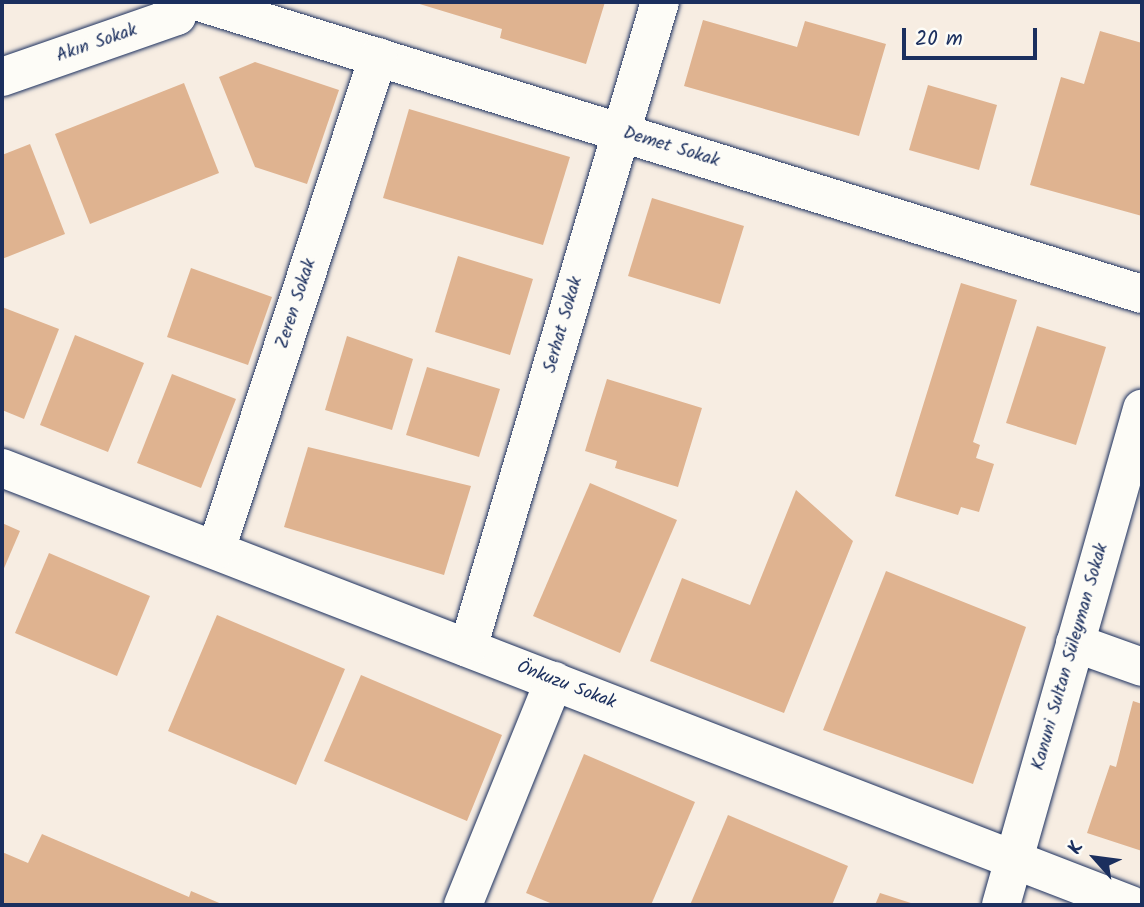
<!DOCTYPE html>
<meta charset="utf-8">
<style>
body{margin:0}
#map{position:relative;width:1144px;height:907px;overflow:hidden;background:#f7ede2;font-family:Kalam,sans-serif}
div>[style]{position:absolute}
.building>*{inset:0;background:#dfb390}
.roads{filter:drop-shadow(0 0 2px #1b2f5e) drop-shadow(0 0 2px #1b2f5e)}
.minor>*{height:38px;margin:-19px;padding:0 19px;transform-origin:19px;border-radius:19px;background:#fdfcf7}
span{translate:-50% -50%;white-space:nowrap;text-align:center;line-height:1.15;-webkit-text-stroke:5px #fdfcf7;paint-order:stroke}
.street-label{font-size:18px;color:#1b2f5e}
.frame{position:absolute;inset:0;border:4px solid #1b2f5e;pointer-events:none}
.north{position:absolute;left:1060px;top:823px;width:70px;height:70px;-webkit-text-stroke:5px #fdfcf7;paint-order:stroke;rotate:298deg;font-size:19px;font-weight:700;line-height:28px;text-align:center;color:#1b2f5e}
.north::after{content:'';display:block;margin:auto;width:24px;height:32px;background:#1b2f5e;clip-path:polygon(50% 0,100% 100%,50% 72%,0 100%)}
.scale{position:absolute;left:902px;top:28px;width:135px;height:32px;box-sizing:border-box;border:4px solid #1b2f5e;border-top:0;padding-left:9px;font-size:21px;line-height:24px;white-space:nowrap;color:#1b2f5e;-webkit-text-stroke:5px #fdfcf7;paint-order:stroke}
</style>
<div id="map">
<div class="building">
<div style="clip-path:polygon(413px 2px,605px 2px,586px 64px,500px 38px,502px 29px)"></div>
<div style="clip-path:polygon(703px 20px,797px 47px,805px 21px,886px 44px,859px 136px,684px 86px)"></div>
<div style="clip-path:polygon(1100px 31px,1142px 43px,1142px 216px,1030px 185px,1061px 77px,1084px 84px)"></div>
<div style="clip-path:polygon(255px 62px,339px 90px,307px 184px,255px 167px,219px 77px)"></div>
<div style="clip-path:polygon(184px 83px,219px 173px,90px 224px,55px 134px)"></div>
<div style="clip-path:polygon(928px 85px,997px 105px,979px 170px,909px 150px)"></div>
<div style="clip-path:polygon(409px 109px,570px 157px,543px 245px,383px 198px)"></div>
<div style="clip-path:polygon(30px 144px,65px 234px,2px 259px,2px 155px)"></div>
<div style="clip-path:polygon(652px 198px,744px 226px,720px 304px,628px 276px)"></div>
<div style="clip-path:polygon(458px 256px,533px 279px,510px 355px,435px 332px)"></div>
<div style="clip-path:polygon(191px 268px,272px 297px,248px 365px,167px 337px)"></div>
<div style="clip-path:polygon(961px 283px,1017px 300px,973px 442px,980px 445px,976px 458px,994px 464px,979px 512px,961px 507px,958px 515px,895px 496px)"></div>
<div style="clip-path:polygon(2px 307px,59px 329px,24px 419px,2px 410px)"></div>
<div style="clip-path:polygon(1037px 326px,1106px 347px,1076px 445px,1006px 423px)"></div>
<div style="clip-path:polygon(75px 335px,144px 363px,108px 452px,40px 425px)"></div>
<div style="clip-path:polygon(347px 336px,413px 359px,392px 430px,325px 410px)"></div>
<div style="clip-path:polygon(427px 367px,500px 389px,479px 457px,406px 435px)"></div>
<div style="clip-path:polygon(172px 374px,236px 399px,201px 488px,137px 463px)"></div>
<div style="clip-path:polygon(607px 379px,702px 408px,678px 487px,615px 468px,617px 461px,585px 451px)"></div>
<div style="clip-path:polygon(308px 447px,471px 486px,444px 575px,284px 527px)"></div>
<div style="clip-path:polygon(590px 483px,677px 520px,620px 653px,533px 616px)"></div>
<div style="clip-path:polygon(796px 490px,853px 541px,784px 713px,650px 661px,682px 578px,750px 605px)"></div>
<div style="clip-path:polygon(2px 523px,20px 531px,2px 573px)"></div>
<div style="clip-path:polygon(49px 553px,150px 596px,117px 676px,15px 633px)"></div>
<div style="clip-path:polygon(886px 571px,1026px 627px,973px 784px,823px 730px)"></div>
<div style="clip-path:polygon(217px 615px,345px 669px,296px 785px,168px 731px)"></div>
<div style="clip-path:polygon(361px 675px,502px 735px,467px 821px,324px 761px)"></div>
<div style="clip-path:polygon(1133px 701px,1142px 704px,1142px 851px,1087px 833px,1110px 765px,1116px 767px)"></div>
<div style="clip-path:polygon(584px 754px,695px 802px,651px 905px,555px 905px,526px 893px)"></div>
<div style="clip-path:polygon(728px 815px,848px 866px,832px 905px,690px 905px)"></div>
<div style="clip-path:polygon(42px 834px,189px 897px,191px 891px,224px 905px,2px 905px,2px 852px,28px 863px)"></div>
<div style="clip-path:polygon(880px 893px,917px 905px,875px 905px)"></div>
</div>
<div class="roads">
<div class="minor">
<div style="left:199px;top:2px;width:987px;rotate:17.21deg"></div>
<div style="left:2px;top:77px;width:185px;rotate:-19.2deg"></div>
<div style="left:177px;top:16px;width:15px;rotate:-110deg"></div>
<div style="left:2px;top:468px;width:1211px;rotate:21.16deg"></div>
<div style="left:216px;top:550px;width:519px;rotate:-71.81deg"></div>
<div style="left:1075px;top:643px;width:71px;rotate:19.7deg"></div>
<div style="left:468px;top:648px;width:674px;rotate:-73.45deg"></div>
<div style="left:463px;top:905px;width:242px;rotate:-67.9deg"></div>
<div style="left:1001px;top:905px;width:516px;rotate:-74.13deg"></div>
</div>
</div>
<div class="street-label">
<span style="left:97px;top:44px;rotate:-19deg">Akın Sokak</span>
<span style="left:671px;top:148px;rotate:17deg">Demet Sokak</span>
<span style="left:297px;top:304px;rotate:-72deg">Zeren Sokak</span>
<span style="left:564px;top:325px;rotate:-74deg">Serhat Sokak</span>
<span style="left:1071px;top:657px;rotate:-74deg">Kanuni Sultan Süleyman Sokak</span>
<span style="left:566px;top:686px;rotate:21deg">Önkuzu Sokak</span>
</div>
<div class="frame"></div>
<div class="north">K</div>
<div class="scale">20 m</div>
</div>
